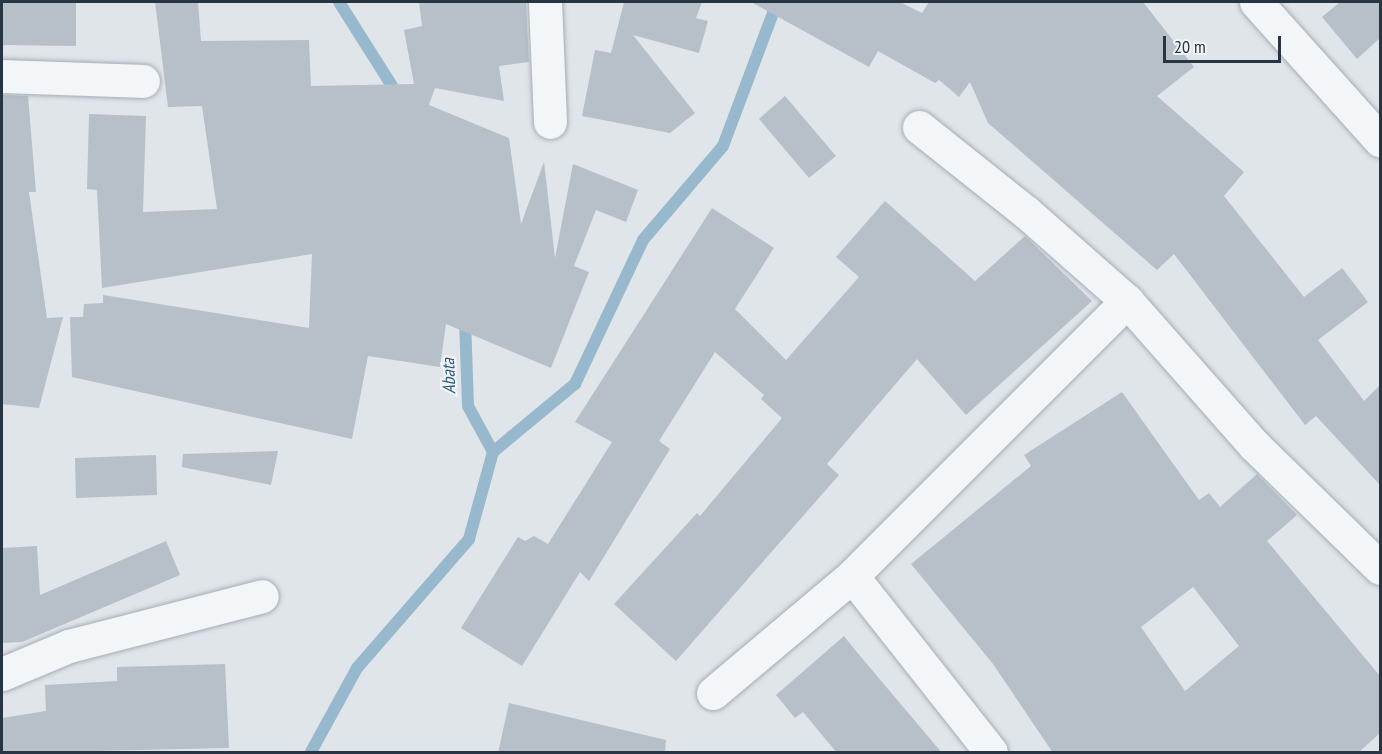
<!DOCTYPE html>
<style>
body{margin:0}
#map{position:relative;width:1382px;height:754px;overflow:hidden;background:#e0e5ea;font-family:"PT Sans Narrow",sans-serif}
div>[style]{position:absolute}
.stream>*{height:12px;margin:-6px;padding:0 6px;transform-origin:6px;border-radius:6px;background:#98b9cd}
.building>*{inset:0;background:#b7bfc8}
.roads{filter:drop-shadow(0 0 2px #a5adb5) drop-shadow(0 0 2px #a5adb5)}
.minor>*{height:33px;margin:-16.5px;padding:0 16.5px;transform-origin:16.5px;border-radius:16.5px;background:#f3f6f8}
span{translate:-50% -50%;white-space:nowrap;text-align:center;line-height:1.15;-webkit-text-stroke:4.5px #f0f4f7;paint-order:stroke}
.water-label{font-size:18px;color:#2e5b7a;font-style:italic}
.frame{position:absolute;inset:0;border:3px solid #273543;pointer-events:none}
.scale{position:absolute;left:1163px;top:36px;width:118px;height:27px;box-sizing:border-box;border:3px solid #273543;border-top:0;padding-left:8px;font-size:18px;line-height:21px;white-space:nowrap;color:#273543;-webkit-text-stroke:4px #f0f4f7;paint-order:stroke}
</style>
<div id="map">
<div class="stream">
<div style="left:339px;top:2px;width:112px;rotate:57.7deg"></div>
<div style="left:493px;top:452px;width:107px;rotate:-39.7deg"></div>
<div style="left:575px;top:384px;width:159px;rotate:-64.7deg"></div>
<div style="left:643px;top:240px;width:123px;rotate:-49.6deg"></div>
<div style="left:723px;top:146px;width:154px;rotate:-69.4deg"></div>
<div style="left:311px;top:752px;width:96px;rotate:-61.3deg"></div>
<div style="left:357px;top:668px;width:171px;rotate:-49deg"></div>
<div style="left:469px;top:539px;width:90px;rotate:-74.6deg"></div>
<div style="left:493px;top:452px;width:52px;rotate:-118.5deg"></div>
<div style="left:468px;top:406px;width:88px;rotate:-92deg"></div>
</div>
<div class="building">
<div style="clip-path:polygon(2px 2px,76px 2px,76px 46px,2px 45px)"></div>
<div style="clip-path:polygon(155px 2px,198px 2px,201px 41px,309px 40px,311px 86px,414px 84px,404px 30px,422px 26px,419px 2px,526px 2px,529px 62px,499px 66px,504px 101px,435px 88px,429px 105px,509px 138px,521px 224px,544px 162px,555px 258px,573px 164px,638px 190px,626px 222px,596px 210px,574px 266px,589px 272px,551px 368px,446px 324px,440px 367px,368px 356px,352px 439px,72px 377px,70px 317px,83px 317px,84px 304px,103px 303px,103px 295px,309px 328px,312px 254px,102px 288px,97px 190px,87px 189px,89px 114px,146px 116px,143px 212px,217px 209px,202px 106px,168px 107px)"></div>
<div style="clip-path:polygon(624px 2px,702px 2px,696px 18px,708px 21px,699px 53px,633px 35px,695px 113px,670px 133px,582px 116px,595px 50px,611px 53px)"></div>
<div style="clip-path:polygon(751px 2px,900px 2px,922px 13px,929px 2px,1143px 2px,1194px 67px,1157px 96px,1244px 172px,1224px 196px,1304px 297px,1342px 268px,1368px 302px,1318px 340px,1364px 401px,1380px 385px,1380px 485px,1316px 416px,1305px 425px,1174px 254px,1157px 270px,988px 123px,970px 82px,959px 97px,939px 80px,935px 83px,878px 51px,869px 67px)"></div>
<div style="clip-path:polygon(1340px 2px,1380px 2px,1380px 38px,1357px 59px,1322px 17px)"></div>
<div style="clip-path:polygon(2px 95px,28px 96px,36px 192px,29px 192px,47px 318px,63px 317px,39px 408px,2px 404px)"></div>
<div style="clip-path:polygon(785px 96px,836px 156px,809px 178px,759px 119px)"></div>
<div style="clip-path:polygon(885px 201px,975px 281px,1025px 236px,1092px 301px,966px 415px,917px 359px,827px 464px,839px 475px,676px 661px,614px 604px,697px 513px,700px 516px,782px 418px,761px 399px,764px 395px,715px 352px,659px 441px,670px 449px,589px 581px,580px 572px,522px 666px,461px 628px,518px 537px,525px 541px,534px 536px,548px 544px,612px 442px,575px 422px,712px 208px,774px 248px,735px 309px,786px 360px,859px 277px,836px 257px)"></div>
<div style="clip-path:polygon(evenodd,1122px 392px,1199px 500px,1209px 493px,1220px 507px,1257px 474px,1297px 515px,1267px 541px,1380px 676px,1380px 733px,1358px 753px,1053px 753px,993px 664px,911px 564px,1031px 466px,1024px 455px,1122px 392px,1193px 587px,1239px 646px,1185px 691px,1141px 627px,1193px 587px)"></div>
<div style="clip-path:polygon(278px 451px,271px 485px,182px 467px,183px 454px)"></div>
<div style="clip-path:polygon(156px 455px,157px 495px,76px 498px,75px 458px)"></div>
<div style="clip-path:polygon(166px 541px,180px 575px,22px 642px,2px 643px,2px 548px,37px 546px,40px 595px)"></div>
<div style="clip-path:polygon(844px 636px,856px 651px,942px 753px,837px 753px,803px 712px,795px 718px,776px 695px)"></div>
<div style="clip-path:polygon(225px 664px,229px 748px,2px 753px,2px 718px,46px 711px,45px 685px,117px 681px,117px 667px)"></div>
<div style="clip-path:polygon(509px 703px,666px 740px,665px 753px,498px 753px)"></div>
</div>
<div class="roads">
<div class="minor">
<div style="left:545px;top:2px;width:120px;rotate:87.6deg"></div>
<div style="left:1256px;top:2px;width:186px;rotate:48.1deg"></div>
<div style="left:2px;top:76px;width:141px;rotate:2deg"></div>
<div style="left:919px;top:127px;width:137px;rotate:38.5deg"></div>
<div style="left:1026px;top:212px;width:135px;rotate:41.4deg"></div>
<div style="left:1127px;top:301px;width:192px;rotate:48.6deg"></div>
<div style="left:1254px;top:445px;width:176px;rotate:44.3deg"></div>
<div style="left:852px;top:576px;width:224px;rotate:51.7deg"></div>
<div style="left:2px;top:674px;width:73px;rotate:-22.7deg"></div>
<div style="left:69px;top:646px;width:199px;rotate:-14.5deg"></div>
<div style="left:713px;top:693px;width:182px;rotate:-40.1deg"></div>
<div style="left:852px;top:576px;width:389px;rotate:-45deg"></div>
</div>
</div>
<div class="water-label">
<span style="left:449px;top:376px;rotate:-92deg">Abata</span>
</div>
<div class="frame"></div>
<div class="scale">20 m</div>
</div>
